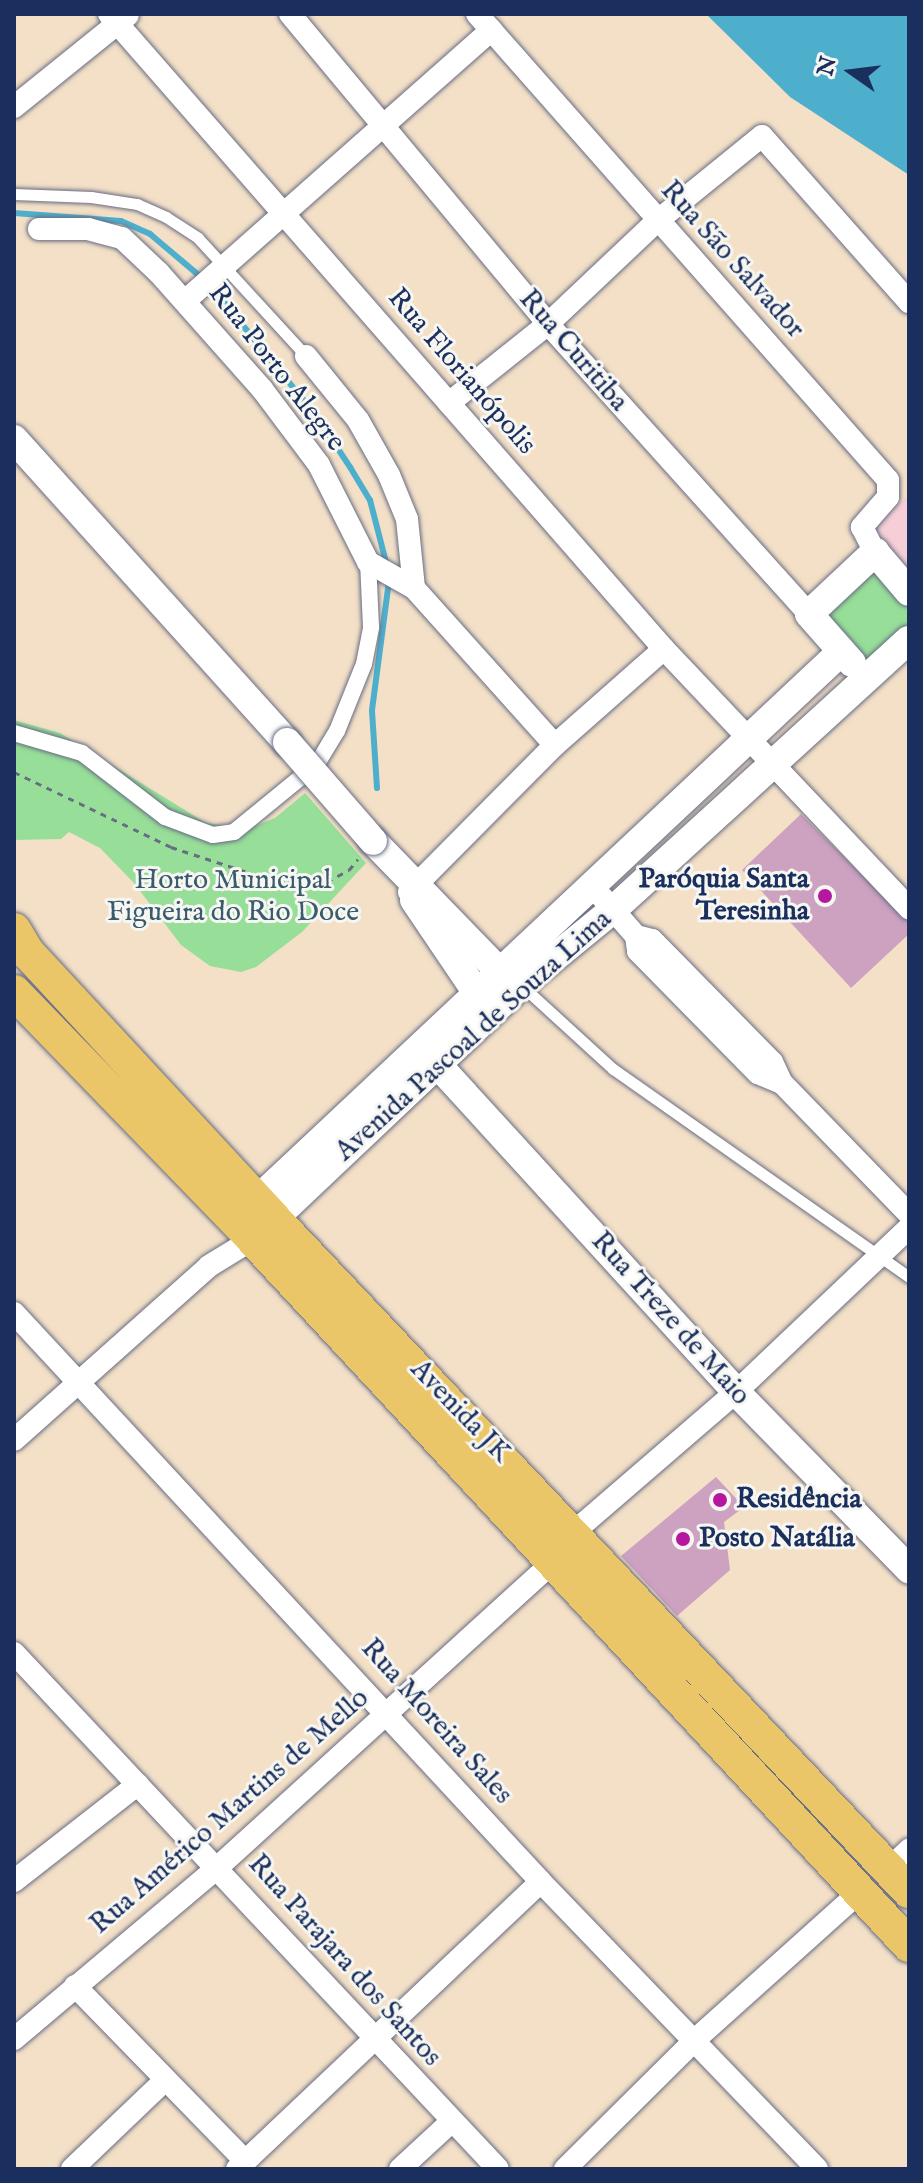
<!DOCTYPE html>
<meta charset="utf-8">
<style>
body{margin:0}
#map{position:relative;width:923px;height:2183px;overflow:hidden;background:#f4e0c7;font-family:"IM FELL English",serif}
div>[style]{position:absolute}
.built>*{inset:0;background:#f6cfd6}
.green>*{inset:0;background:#97de98}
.water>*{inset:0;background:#4eafcd}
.stream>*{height:6px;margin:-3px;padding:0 3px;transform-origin:3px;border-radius:3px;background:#4eafcd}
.building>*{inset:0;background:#cda1c0}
.path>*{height:3px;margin-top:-1.5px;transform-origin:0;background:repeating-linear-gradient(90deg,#676d83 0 6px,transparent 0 12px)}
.roads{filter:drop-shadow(0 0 2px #676d83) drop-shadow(0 0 2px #676d83)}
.service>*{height:11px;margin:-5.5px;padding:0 5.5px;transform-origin:5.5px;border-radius:5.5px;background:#fff}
.pedestrian>*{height:16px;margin:-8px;padding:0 8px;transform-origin:8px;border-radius:8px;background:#fff}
.minor>*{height:22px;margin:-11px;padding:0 11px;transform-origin:11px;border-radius:11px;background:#fff}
.tertiary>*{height:28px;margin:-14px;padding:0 14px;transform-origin:14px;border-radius:14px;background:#fff}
.primary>*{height:34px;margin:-17px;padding:0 17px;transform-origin:17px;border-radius:17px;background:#ebc669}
.bridges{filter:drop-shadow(0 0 2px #676d83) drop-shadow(0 0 2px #676d83)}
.tertiary-bridge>*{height:28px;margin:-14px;padding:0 14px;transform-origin:14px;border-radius:14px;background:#fff}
.dots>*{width:22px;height:22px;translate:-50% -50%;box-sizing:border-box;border:4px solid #f6f6f2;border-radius:50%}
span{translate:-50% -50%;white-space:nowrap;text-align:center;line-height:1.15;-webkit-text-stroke:6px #f6f6f2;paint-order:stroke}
.street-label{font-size:28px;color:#1b2f5e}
.poi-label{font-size:28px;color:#1b2f5e;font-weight:700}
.right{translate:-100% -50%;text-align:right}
.left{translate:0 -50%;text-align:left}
.park-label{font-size:28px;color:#3a5b6c}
.frame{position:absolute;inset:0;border:16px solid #1b2f5e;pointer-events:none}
.north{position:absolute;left:811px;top:32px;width:80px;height:80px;-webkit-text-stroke:6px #f6f6f2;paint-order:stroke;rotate:284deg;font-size:22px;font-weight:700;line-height:32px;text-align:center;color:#1b2f5e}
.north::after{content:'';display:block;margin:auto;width:28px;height:36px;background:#1b2f5e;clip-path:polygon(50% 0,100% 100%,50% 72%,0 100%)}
</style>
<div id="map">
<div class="built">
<div style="clip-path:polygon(909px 495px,909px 574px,873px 529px)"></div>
</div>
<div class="green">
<div style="clip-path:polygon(874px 567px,909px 607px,909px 633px,869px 669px,820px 615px)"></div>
<div style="clip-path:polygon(14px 720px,60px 733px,206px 823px,248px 829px,275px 818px,305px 793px,366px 863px,302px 932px,256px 967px,241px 972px,210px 966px,181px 945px,134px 883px,100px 848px,69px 832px,61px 839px,14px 840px)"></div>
</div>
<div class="water">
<div style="clip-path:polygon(706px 14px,909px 14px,909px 175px,790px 97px)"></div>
</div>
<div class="stream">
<div style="left:14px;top:213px;width:107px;rotate:4.3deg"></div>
<div style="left:121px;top:221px;width:32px;rotate:24deg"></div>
<div style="left:150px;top:234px;width:68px;rotate:40.2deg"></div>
<div style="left:210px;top:285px;width:166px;rotate:50.9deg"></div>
<div style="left:315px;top:414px;width:64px;rotate:56.6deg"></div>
<div style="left:350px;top:467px;width:39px;rotate:59deg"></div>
<div style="left:370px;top:500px;width:68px;rotate:75.6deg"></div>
<div style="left:377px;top:788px;width:78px;rotate:-93.7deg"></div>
<div style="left:372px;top:710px;width:130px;rotate:-82.5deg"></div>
</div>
<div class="building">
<div style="clip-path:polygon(801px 814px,909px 922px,909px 934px,851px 988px,742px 870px)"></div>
<div style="clip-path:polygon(716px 1477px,744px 1507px,724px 1522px,730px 1570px,677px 1616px,621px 1556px)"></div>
</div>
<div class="path">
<div style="left:14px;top:772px;width:174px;rotate:25.5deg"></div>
<div style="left:171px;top:847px;width:96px;rotate:18.2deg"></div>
<div style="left:262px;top:877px;width:55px;rotate:10.5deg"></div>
<div style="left:316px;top:887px;width:37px;rotate:-27deg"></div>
<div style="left:349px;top:870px;width:14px;rotate:-51deg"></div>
</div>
<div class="roads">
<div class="service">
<div style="left:14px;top:194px;width:77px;rotate:2.2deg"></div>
<div style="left:91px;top:197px;width:47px;rotate:8.7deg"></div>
<div style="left:137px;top:204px;width:32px;rotate:24deg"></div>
<div style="left:166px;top:217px;width:38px;rotate:33deg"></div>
<div style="left:198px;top:238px;width:160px;rotate:47.5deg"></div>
<div style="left:521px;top:985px;width:125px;rotate:42.4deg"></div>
<div style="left:613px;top:1069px;width:362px;rotate:35.1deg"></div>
</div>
<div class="pedestrian">
<div style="left:14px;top:733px;width:71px;rotate:16.4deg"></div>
<div style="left:82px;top:753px;width:105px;rotate:37.6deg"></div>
<div style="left:165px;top:817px;width:51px;rotate:20.6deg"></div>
<div style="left:213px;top:835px;width:21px;rotate:-8deg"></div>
<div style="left:234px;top:832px;width:107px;rotate:-39.3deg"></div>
<div style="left:317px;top:764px;width:39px;rotate:-59deg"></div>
<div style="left:337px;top:731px;width:72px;rotate:-68.1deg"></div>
<div style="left:364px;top:664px;width:38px;rotate:-79deg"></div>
<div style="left:371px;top:627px;width:65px;rotate:-92.6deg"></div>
</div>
<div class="minor">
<div style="left:109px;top:14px;width:843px;rotate:48.85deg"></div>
<div style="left:664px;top:649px;width:357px;rotate:46.6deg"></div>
<div style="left:290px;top:14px;width:403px;rotate:50.2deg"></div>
<div style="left:548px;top:324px;width:390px;rotate:48deg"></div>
<div style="left:477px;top:14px;width:621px;rotate:48.59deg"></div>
<div style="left:888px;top:480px;width:17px;rotate:90deg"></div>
<div style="left:888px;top:497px;width:40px;rotate:131deg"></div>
<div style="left:862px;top:527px;width:28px;rotate:63deg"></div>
<div style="left:14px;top:107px;width:146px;rotate:-38.9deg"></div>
<div style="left:39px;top:229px;width:49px"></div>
<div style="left:88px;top:229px;width:35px;rotate:15deg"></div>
<div style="left:122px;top:238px;width:51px;rotate:43.4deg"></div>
<div style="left:159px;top:273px;width:155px;rotate:48.4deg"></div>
<div style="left:262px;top:389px;width:95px;rotate:53.1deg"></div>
<div style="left:319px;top:465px;width:109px;rotate:63.2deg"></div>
<div style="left:368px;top:562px;width:53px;rotate:29.5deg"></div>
<div style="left:414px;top:588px;width:211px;rotate:48.1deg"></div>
<div style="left:185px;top:301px;width:409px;rotate:-41.5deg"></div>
<div style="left:306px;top:356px;width:82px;rotate:50.9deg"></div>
<div style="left:358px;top:420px;width:63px;rotate:60.6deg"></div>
<div style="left:389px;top:475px;width:48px;rotate:67.8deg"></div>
<div style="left:407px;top:519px;width:69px;rotate:84.2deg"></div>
<div style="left:449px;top:403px;width:127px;rotate:-38.6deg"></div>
<div style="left:548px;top:324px;width:149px;rotate:-43.4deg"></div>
<div style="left:656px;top:222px;width:136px;rotate:-39.1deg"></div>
<div style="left:762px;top:136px;width:222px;rotate:48.5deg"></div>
<div style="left:594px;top:888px;width:64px;rotate:48.8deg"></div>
<div style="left:636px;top:936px;width:15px;rotate:82deg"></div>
<div style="left:638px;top:951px;width:171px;rotate:45.5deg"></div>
<div style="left:758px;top:1073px;width:26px;rotate:23deg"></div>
<div style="left:409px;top:892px;width:207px;rotate:-45.2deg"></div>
<div style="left:555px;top:745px;width:145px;rotate:-41.4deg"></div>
<div style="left:636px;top:936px;width:16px;rotate:14deg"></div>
<div style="left:652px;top:940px;width:171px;rotate:45.5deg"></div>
<div style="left:772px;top:1062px;width:23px;rotate:65deg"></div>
<div style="left:782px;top:1083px;width:182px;rotate:45.9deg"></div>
<div style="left:14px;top:1313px;width:776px;rotate:47.19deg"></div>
<div style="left:541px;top:1882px;width:398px;rotate:46.1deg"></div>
<div style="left:14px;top:1440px;width:261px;rotate:-41.7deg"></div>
<div style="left:209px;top:1266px;width:52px;rotate:-31.5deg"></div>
<div style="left:575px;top:1531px;width:213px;rotate:-40.8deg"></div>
<div style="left:736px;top:1392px;width:238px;rotate:-43.5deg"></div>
<div style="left:14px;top:1653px;width:707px;rotate:46.83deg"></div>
<div style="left:889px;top:1869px;width:28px;rotate:-44deg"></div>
<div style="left:14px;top:1881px;width:157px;rotate:-38deg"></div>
<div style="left:75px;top:1986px;width:244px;rotate:45.8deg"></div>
<div style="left:14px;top:2039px;width:267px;rotate:-40.1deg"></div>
<div style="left:218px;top:1867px;width:453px;rotate:-42.3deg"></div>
<div style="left:72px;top:2169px;width:129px;rotate:-43.7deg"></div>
<div style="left:237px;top:2169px;width:418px;rotate:-43.4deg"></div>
<div style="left:400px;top:2169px;width:71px;rotate:-42.7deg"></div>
<div style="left:565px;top:2169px;width:186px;rotate:-44.8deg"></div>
<div style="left:697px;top:2038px;width:219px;rotate:-41.9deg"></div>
</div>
<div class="tertiary">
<div style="left:14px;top:439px;width:408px;rotate:48deg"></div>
<div style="left:852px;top:663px;width:65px;rotate:-131.3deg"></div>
<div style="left:809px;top:614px;width:91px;rotate:-43.2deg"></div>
<div style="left:875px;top:552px;width:52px;rotate:49.6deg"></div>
<div style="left:373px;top:841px;width:185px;rotate:45.9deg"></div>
<div style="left:502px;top:974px;width:17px;rotate:31deg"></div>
<div style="left:414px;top:900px;width:116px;rotate:55.9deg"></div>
<div style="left:426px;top:1052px;width:460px;rotate:47.6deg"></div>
<div style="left:736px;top:1392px;width:248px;rotate:45.7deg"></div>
<div style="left:241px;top:1215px;width:823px;rotate:-43.18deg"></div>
<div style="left:260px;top:1232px;width:359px;rotate:-43.4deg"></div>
<div style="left:521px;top:985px;width:120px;rotate:-39.3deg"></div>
<div style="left:614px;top:909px;width:399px;rotate:-42.4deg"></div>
</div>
<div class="primary">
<div style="left:14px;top:930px;width:27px;rotate:59deg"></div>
<div style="left:28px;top:953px;width:362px;rotate:47.2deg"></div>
<div style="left:274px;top:1219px;width:925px;rotate:46.62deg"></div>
<div style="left:14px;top:992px;width:344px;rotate:45.9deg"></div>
<div style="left:253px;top:1239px;width:964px;rotate:47.1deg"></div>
</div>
</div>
<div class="bridges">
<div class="tertiary-bridge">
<div style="left:287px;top:742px;width:131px;rotate:49deg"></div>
</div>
</div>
<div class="dots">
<div style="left:825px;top:896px;background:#b5179e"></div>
<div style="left:720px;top:1500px;background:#b5179e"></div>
<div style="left:683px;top:1539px;background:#b5179e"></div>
</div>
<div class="street-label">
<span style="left:732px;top:260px;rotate:48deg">Rua São Salvador</span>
<span style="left:573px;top:351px;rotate:49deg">Rua Curitiba</span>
<span style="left:276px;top:368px;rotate:52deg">Rua Porto Alegre</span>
<span style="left:461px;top:372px;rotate:49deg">Rua Florianópolis</span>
<span style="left:474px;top:1036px;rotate:-42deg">Avenida Pascoal de Souza Lima</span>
<span style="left:670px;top:1319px;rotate:48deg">Rua Treze de Maio</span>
<span style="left:460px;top:1412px;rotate:46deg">Avenida JK</span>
<span style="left:436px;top:1722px;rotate:48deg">Rua Moreira Sales</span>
<span style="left:230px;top:1812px;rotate:-41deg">Rua Américo Martins de Mello</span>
<span style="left:344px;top:1961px;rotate:48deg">Rua Parajara dos Santos</span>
</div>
<div class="poi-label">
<span class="right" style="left:809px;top:896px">Paróquia Santa<br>Teresinha</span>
<span class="left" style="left:736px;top:1500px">Residência</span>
<span class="left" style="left:699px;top:1539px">Posto Natália</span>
</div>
<div class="park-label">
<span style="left:233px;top:897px">Horto Municipal<br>Figueira do Rio Doce</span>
</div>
<div class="frame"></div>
<div class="north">N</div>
</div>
